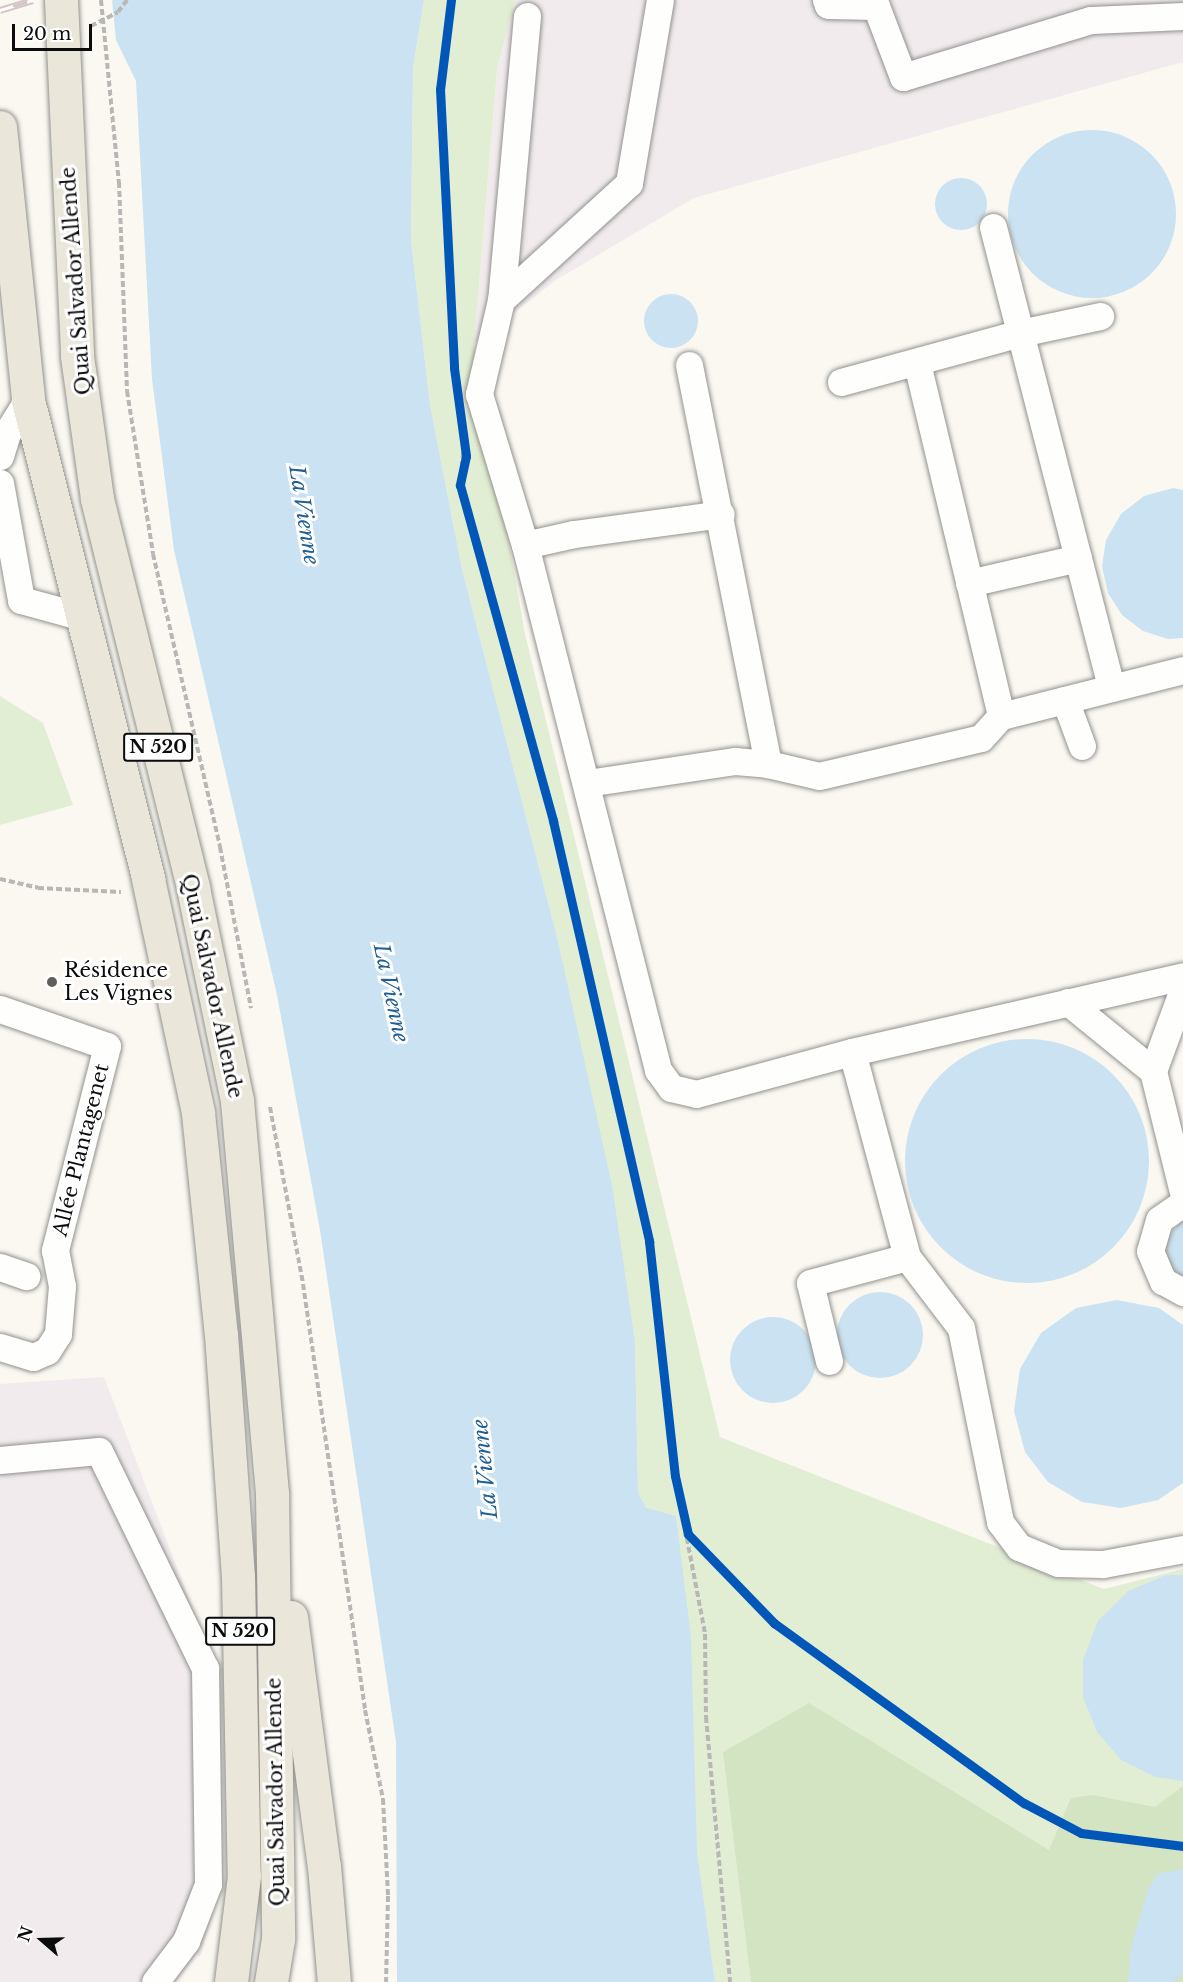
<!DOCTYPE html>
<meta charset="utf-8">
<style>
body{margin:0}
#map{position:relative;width:1183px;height:1982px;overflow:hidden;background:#faf8f1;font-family:"Libre Baskerville",serif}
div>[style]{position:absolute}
.industrial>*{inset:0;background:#f1ebee}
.green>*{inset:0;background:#e2eed3}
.forest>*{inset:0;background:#d3e4c2}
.water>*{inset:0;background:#cae2f1}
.round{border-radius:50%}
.path>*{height:4px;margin-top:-2px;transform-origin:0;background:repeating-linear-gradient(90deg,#b7b7b6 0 6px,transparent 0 9px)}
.roads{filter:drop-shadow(0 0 2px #93928f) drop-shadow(0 0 2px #93928f)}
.minor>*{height:27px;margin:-13.5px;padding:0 13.5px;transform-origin:13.5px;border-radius:13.5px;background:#fefefd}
.major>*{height:33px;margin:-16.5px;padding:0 16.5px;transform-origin:16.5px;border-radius:16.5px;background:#eae7da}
.rail>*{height:7px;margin-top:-3.5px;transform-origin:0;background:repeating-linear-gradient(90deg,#fff 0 14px,#d5c6c5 0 28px);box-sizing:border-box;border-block:2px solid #d5c6c5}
.cycleway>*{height:9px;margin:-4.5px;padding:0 4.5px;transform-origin:4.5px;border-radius:4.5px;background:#0057b8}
.dots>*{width:16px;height:16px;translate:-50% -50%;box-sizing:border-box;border:3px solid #fff;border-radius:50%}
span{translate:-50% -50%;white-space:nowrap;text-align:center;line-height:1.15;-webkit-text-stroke:6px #fff;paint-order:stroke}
.shield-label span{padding:2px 4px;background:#fff;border:2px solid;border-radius:4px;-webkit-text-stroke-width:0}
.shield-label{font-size:18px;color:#0c0c0c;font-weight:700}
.street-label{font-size:20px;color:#0c0c0c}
.poi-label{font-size:20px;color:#0c0c0c}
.left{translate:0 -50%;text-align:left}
.water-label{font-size:21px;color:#205e94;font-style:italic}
.north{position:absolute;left:12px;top:1910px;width:60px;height:60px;-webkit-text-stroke:4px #fff;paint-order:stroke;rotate:290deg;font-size:16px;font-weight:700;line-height:24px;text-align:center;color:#0c0c0c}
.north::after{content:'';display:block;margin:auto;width:21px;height:27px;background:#0c0c0c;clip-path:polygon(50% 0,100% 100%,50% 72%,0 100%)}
.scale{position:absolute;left:12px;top:24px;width:80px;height:27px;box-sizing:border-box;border:3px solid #0c0c0c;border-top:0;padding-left:8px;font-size:18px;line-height:21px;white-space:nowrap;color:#0c0c0c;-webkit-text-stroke:4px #fff;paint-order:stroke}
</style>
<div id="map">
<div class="industrial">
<div style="clip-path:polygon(515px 0,1183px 0,1183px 62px,694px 198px,556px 280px,474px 344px,497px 70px)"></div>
<div style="clip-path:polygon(104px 1377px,214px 1664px,220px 1869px,212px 1917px,200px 1956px,196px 1955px,177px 1982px,0 1982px,0 1384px)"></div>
</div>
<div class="green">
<div style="clip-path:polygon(424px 0,515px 0,497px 70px,474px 344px,525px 634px,720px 1437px,1104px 1589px,1183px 1569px,1183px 1982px,715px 1982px,646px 1508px,638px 1492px,635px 1342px,557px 937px,462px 569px,430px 405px,411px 240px,413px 67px)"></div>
<div style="clip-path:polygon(0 696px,43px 723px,73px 805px,0 825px)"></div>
</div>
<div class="forest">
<div style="clip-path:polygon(809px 1703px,1049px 1850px,1071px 1798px,1093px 1795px,1155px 1807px,1183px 1786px,1183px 1982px,751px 1982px,723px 1752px)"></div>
</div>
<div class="water">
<div style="clip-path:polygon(112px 0,424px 0,413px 67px,411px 240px,430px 405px,462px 569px,557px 937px,612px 1185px,635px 1342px,638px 1492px,646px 1508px,676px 1516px,691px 1637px,697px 1852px,715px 1982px,397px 1982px,396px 1742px,320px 1230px,277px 995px,174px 550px,152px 379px,136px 81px,116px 40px)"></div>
<div class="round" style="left:1008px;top:130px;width:168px;height:168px"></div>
<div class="round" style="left:935px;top:178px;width:52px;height:52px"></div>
<div class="round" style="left:644px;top:294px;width:54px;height:54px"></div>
<div style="clip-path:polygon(1173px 488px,1183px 490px,1183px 638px,1168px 639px,1143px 631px,1122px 615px,1108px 593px,1102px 566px,1106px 540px,1121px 514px,1144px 496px)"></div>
<div class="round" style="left:905px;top:1039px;width:244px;height:244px"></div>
<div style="clip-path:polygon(1183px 1219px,1183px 1281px,1176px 1276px,1164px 1252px,1166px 1238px)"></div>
<div class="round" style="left:837px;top:1292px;width:86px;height:86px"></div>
<div style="clip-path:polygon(1117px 1300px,1159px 1308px,1183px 1325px,1183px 1483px,1158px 1500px,1121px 1508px,1082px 1502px,1048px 1482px,1025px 1452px,1014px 1411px,1020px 1369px,1041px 1333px,1076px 1308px)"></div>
<div class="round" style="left:730px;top:1317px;width:86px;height:86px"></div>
<div style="clip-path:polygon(1166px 1575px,1183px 1575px,1183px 1781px,1155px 1777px,1121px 1760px,1097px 1732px,1083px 1697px,1083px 1660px,1098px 1621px,1128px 1591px)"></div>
<div style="clip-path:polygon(1183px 1869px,1183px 1974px,1173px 1982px,1128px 1982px,1131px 1947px,1148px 1889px,1158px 1874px)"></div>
</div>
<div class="path">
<div style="left:101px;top:0;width:183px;rotate:84.4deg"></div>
<div style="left:119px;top:182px;width:209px;rotate:87.8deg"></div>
<div style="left:127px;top:391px;width:165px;rotate:80.9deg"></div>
<div style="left:153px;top:554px;width:301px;rotate:77.1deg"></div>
<div style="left:220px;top:847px;width:164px;rotate:79.1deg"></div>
<div style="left:451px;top:0;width:90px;rotate:97deg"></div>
<div style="left:440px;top:89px;width:284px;rotate:87deg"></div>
<div style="left:91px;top:26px;width:30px;rotate:-27deg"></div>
<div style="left:118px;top:12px;width:15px;rotate:-53deg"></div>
<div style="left:464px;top:443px;width:42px;rotate:95.4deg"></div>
<div style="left:460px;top:485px;width:349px;rotate:74.5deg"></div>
<div style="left:553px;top:821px;width:431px;rotate:77.1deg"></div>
<div style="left:649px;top:1241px;width:236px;rotate:83.7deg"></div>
<div style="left:675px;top:1476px;width:161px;rotate:79.2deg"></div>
<div style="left:705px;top:1634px;width:83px;rotate:89.3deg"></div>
<div style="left:706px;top:1717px;width:266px;rotate:84.8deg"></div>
<div style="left:0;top:879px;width:39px;rotate:13deg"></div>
<div style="left:38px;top:888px;width:83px;rotate:2.8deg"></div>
<div style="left:270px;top:1107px;width:180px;rotate:79.4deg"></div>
<div style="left:303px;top:1284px;width:430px;rotate:81.7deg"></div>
<div style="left:365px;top:1710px;width:91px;rotate:78.6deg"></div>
<div style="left:383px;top:1799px;width:97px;rotate:87deg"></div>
<div style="left:388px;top:1896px;width:86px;rotate:91.3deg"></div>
<div style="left:689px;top:1534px;width:123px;rotate:46.3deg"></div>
<div style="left:774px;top:1623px;width:308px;rotate:35.8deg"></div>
<div style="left:1024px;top:1803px;width:64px;rotate:27.8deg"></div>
<div style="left:1081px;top:1833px;width:103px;rotate:7.3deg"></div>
</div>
<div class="roads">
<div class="minor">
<div style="left:826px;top:0;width:5px;rotate:68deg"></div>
<div style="left:828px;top:5px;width:48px;rotate:1.2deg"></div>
<div style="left:876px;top:6px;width:76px;rotate:69.2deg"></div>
<div style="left:903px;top:77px;width:196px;rotate:-16.9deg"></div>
<div style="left:1091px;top:20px;width:92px;rotate:-2.5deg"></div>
<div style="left:527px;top:16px;width:285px;rotate:95.2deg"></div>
<div style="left:501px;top:300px;width:97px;rotate:103.2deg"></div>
<div style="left:479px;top:394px;width:158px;rotate:73.1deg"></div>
<div style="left:525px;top:545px;width:542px;rotate:75.78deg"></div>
<div style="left:658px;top:1070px;width:22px;rotate:54deg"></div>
<div style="left:671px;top:1088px;width:26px;rotate:13deg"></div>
<div style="left:696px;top:1094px;width:162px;rotate:-15.1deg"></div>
<div style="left:852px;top:1052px;width:340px;rotate:-12.9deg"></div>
<div style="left:993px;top:227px;width:476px;rotate:75.6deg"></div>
<div style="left:501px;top:300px;width:173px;rotate:-42.4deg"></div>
<div style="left:629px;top:183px;width:186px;rotate:-80.4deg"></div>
<div style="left:917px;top:363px;width:363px;rotate:76.6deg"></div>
<div style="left:689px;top:365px;width:407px;rotate:78.8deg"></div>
<div style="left:841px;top:382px;width:186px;rotate:-15.3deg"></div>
<div style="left:1020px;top:333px;width:82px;rotate:-12deg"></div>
<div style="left:0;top:456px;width:24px;rotate:-73deg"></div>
<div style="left:7px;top:433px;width:39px;rotate:-58deg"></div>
<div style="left:0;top:483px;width:119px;rotate:79.8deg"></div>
<div style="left:21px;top:600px;width:64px;rotate:15.3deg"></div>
<div style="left:525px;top:545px;width:50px;rotate:-12.7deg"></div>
<div style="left:574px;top:534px;width:148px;rotate:-7.7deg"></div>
<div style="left:969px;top:583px;width:112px;rotate:-12.9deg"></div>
<div style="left:1065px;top:700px;width:49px;rotate:69.7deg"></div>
<div style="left:587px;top:783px;width:150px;rotate:-8.5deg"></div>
<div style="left:735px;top:761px;width:33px;rotate:5deg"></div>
<div style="left:768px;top:764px;width:52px;rotate:13.2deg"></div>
<div style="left:819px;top:776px;width:166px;rotate:-13.2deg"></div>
<div style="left:981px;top:738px;width:30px;rotate:-48deg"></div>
<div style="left:1001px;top:716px;width:188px;rotate:-14.2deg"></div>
<div style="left:1068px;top:1002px;width:109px;rotate:39.1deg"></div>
<div style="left:1153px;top:1071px;width:87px;rotate:-69.9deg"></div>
<div style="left:0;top:1009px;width:113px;rotate:19.1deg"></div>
<div style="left:107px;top:1046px;width:211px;rotate:104.3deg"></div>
<div style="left:55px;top:1250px;width:37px;rotate:79deg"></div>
<div style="left:62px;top:1286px;width:48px;rotate:94.8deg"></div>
<div style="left:58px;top:1334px;width:20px;rotate:123deg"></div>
<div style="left:47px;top:1351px;width:15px;rotate:157deg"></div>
<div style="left:33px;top:1357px;width:34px;rotate:-163deg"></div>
<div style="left:1153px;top:1071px;width:125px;rotate:76.1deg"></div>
<div style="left:1183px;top:1203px;width:29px;rotate:145deg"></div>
<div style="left:1159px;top:1220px;width:32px;rotate:106deg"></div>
<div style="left:1150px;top:1251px;width:33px;rotate:67deg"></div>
<div style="left:1163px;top:1281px;width:23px;rotate:29deg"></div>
<div style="left:907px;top:1257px;width:89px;rotate:52.7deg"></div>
<div style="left:961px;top:1328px;width:198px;rotate:78.6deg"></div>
<div style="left:1000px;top:1522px;width:31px;rotate:53deg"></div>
<div style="left:1019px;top:1547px;width:42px;rotate:22.3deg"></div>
<div style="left:1058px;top:1563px;width:45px;rotate:1.3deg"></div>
<div style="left:1103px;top:1564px;width:81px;rotate:-10.6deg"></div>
<div style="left:0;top:1267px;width:28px;rotate:19deg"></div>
<div style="left:829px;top:1361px;width:80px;rotate:-103.7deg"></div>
<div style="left:810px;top:1283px;width:100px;rotate:-15deg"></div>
<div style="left:907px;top:1257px;width:212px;rotate:-105deg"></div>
<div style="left:0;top:1460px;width:99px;rotate:-5.2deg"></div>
<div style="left:99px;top:1451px;width:242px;rotate:64deg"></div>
<div style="left:205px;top:1668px;width:216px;rotate:89.2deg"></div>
<div style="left:208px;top:1884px;width:61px;rotate:111.1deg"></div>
<div style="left:186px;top:1941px;width:51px;rotate:127.1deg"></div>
</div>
<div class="major">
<div style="left:61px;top:0;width:356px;rotate:87.4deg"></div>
<div style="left:77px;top:356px;width:144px;rotate:82deg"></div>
<div style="left:97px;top:499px;width:401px;rotate:76.1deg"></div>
<div style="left:193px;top:888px;width:217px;rotate:78.3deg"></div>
<div style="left:237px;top:1101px;width:394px;rotate:84.9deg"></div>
<div style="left:272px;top:1493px;width:446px;rotate:89.2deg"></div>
<div style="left:278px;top:1939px;width:44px;rotate:99.2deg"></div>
<div style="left:0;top:127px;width:274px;rotate:84.1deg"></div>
<div style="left:28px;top:400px;width:494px;rotate:75.9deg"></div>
<div style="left:148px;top:879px;width:239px;rotate:77.9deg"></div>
<div style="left:198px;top:1113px;width:222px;rotate:84.1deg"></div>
<div style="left:221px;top:1334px;width:243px;rotate:86deg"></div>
<div style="left:238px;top:1576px;width:300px;rotate:88.9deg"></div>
<div style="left:244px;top:1876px;width:107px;rotate:97deg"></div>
<div style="left:291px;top:1617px;width:251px;rotate:82.5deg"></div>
<div style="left:324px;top:1866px;width:116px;rotate:85.1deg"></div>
</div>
</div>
<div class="rail">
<div style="left:0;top:10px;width:34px;rotate:-17deg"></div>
</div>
<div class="cycleway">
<div style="left:451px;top:0;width:90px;rotate:97deg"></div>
<div style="left:440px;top:89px;width:279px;rotate:87.1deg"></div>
<div style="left:454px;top:368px;width:89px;rotate:82.2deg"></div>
<div style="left:466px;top:456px;width:30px;rotate:102deg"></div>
<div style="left:460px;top:485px;width:349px;rotate:74.5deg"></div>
<div style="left:553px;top:821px;width:431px;rotate:77.1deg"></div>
<div style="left:649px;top:1241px;width:236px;rotate:83.7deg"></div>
<div style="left:675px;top:1476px;width:59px;rotate:77.4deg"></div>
<div style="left:688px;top:1534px;width:124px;rotate:46deg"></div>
<div style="left:774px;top:1623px;width:308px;rotate:35.8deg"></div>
<div style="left:1024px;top:1803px;width:64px;rotate:27.8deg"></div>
<div style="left:1081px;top:1833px;width:103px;rotate:7.3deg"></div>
</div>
<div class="dots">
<div style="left:52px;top:982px;background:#5f5f5c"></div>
</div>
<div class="shield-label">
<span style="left:158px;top:747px">N 520</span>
<span style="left:240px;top:1631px">N 520</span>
</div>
<div class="street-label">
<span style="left:76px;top:281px;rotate:-94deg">Quai Salvador Allende</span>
<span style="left:212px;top:986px;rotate:78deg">Quai Salvador Allende</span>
<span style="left:81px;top:1150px;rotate:-76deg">Allée Plantagenet</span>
<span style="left:276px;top:1792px;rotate:-91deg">Quai Salvador Allende</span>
</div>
<div class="poi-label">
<span class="left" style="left:64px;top:982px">Résidence<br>Les Vignes</span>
</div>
<div class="water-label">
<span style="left:304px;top:515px;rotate:81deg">La Vienne</span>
<span style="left:391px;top:993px;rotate:78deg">La Vienne</span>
<span style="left:485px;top:1469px;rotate:-96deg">La Vienne</span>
</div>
<div class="north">N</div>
<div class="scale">20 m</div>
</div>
